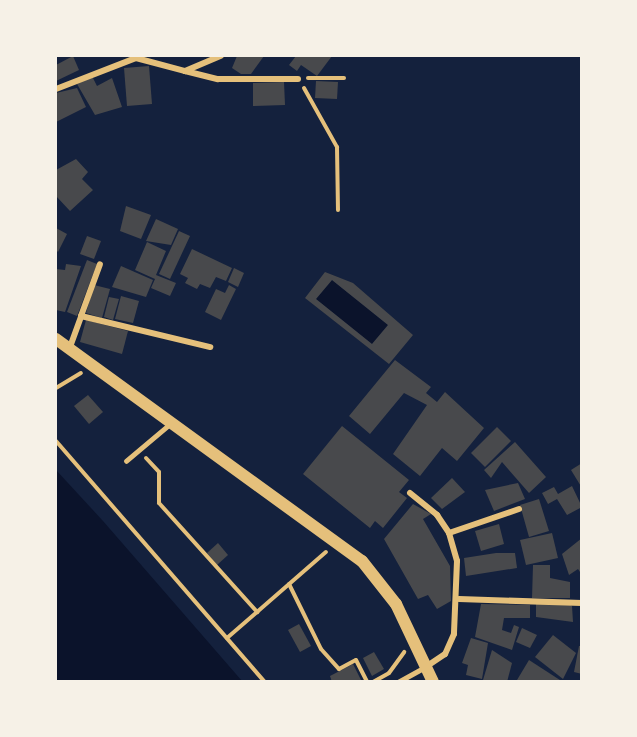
<!DOCTYPE html>
<style>
body{margin:0}
#map{position:relative;width:637px;height:737px;overflow:hidden;background:#14213d;font-family:Commissioner,sans-serif}
div>[style]{position:absolute}
.water>*{inset:0;background:#0b132b}
.building>*{inset:0;background:#48494c}
.path>*{height:4px;margin:-2px;padding:0 2px;transform-origin:2px;border-radius:2px;background:#e5c07b}
.service>*{height:4.5px;margin:-2.25px;padding:0 2.25px;transform-origin:2.25px;border-radius:2.25px;background:#e5c07b}
.minor>*{height:6px;margin:-3px;padding:0 3px;transform-origin:3px;border-radius:3px;background:#e5c07b}
.secondary>*{height:12px;margin:-6px;padding:0 6px;transform-origin:6px;border-radius:6px;background:#e5c07b}
span{translate:-50% -50%;white-space:nowrap;text-align:center;line-height:1.15;-webkit-text-stroke:4.5px #f6f1e7;paint-order:stroke}
.frame{position:absolute;inset:0;border:57px solid #f6f1e7;pointer-events:none}
</style>
<div id="map">
<div class="water">
<div style="clip-path:polygon(332px 280px,388px 325px,372px 344px,316px 299px)"></div>
<div style="clip-path:polygon(56px 470px,103px 521px,242px 681px,56px 681px)"></div>
</div>
<div class="building">
<div style="clip-path:polygon(73px 56px,79px 70px,56px 81px,56px 65px)"></div>
<div style="clip-path:polygon(237px 56px,264px 56px,251px 74px,241px 74px,232px 68px)"></div>
<div style="clip-path:polygon(296px 56px,332px 56px,317px 76px,301px 65px,297px 71px,289px 65px)"></div>
<div style="clip-path:polygon(149px 66px,152px 104px,127px 106px,124px 68px)"></div>
<div style="clip-path:polygon(92px 76px,97px 86px,112px 78px,122px 107px,95px 115px,77px 84px)"></div>
<div style="clip-path:polygon(316px 81px,338px 82px,337px 99px,315px 98px)"></div>
<div style="clip-path:polygon(284px 82px,285px 105px,253px 106px,253px 83px)"></div>
<div style="clip-path:polygon(77px 88px,86px 107px,56px 122px,56px 93px)"></div>
<div style="clip-path:polygon(76px 159px,88px 172px,82px 179px,93px 190px,70px 211px,56px 196px,56px 170px)"></div>
<div style="clip-path:polygon(126px 206px,151px 215px,141px 239px,120px 231px)"></div>
<div style="clip-path:polygon(156px 219px,178px 229px,171px 245px,146px 241px)"></div>
<div style="clip-path:polygon(56px 228px,67px 234px,58px 252px,56px 250px)"></div>
<div style="clip-path:polygon(179px 231px,190px 236px,170px 279px,159px 274px)"></div>
<div style="clip-path:polygon(87px 236px,101px 241px,94px 259px,80px 254px)"></div>
<div style="clip-path:polygon(147px 242px,166px 251px,156px 275px,176px 283px,170px 296px,151px 288px,155px 279px,135px 270px)"></div>
<div style="clip-path:polygon(192px 249px,232px 268px,226px 281px,216px 277px,210px 288px,200px 284px,197px 289px,185px 283px,188px 278px,180px 274px)"></div>
<div style="clip-path:polygon(87px 260px,97px 264px,77px 316px,67px 312px)"></div>
<div style="clip-path:polygon(66px 264px,81px 266px,65px 312px,56px 310px,56px 269px,65px 270px)"></div>
<div style="clip-path:polygon(121px 266px,153px 280px,146px 297px,112px 287px)"></div>
<div style="clip-path:polygon(234px 268px,244px 273px,238px 287px,228px 282px)"></div>
<div style="clip-path:polygon(evenodd,325px 272px,353px 283px,413px 335px,389px 364px,305px 298px,325px 272px,332px 280px,388px 325px,372px 344px,316px 299px,332px 280px)"></div>
<div style="clip-path:polygon(94px 285px,110px 289px,102px 318px,86px 313px)"></div>
<div style="clip-path:polygon(229px 285px,236px 289px,221px 320px,205px 312px,216px 289px,225px 293px)"></div>
<div style="clip-path:polygon(121px 296px,139px 301px,133px 323px,115px 319px)"></div>
<div style="clip-path:polygon(109px 297px,119px 299px,113px 320px,104px 317px)"></div>
<div style="clip-path:polygon(86px 320px,128px 331px,122px 354px,80px 342px)"></div>
<div style="clip-path:polygon(395px 360px,431px 387px,426px 393px,437px 402px,445px 392px,484px 428px,457px 461px,442px 448px,420px 476px,393px 454px,427px 405px,404px 393px,370px 434px,349px 416px)"></div>
<div style="clip-path:polygon(88px 395px,103px 412px,89px 424px,74px 406px)"></div>
<div style="clip-path:polygon(342px 426px,409px 480px,399px 492px,407px 498px,383px 528px,375px 521px,370px 528px,303px 474px)"></div>
<div style="clip-path:polygon(497px 427px,511px 441px,485px 467px,471px 453px)"></div>
<div style="clip-path:polygon(515px 442px,546px 477px,529px 493px,502px 462px,491px 478px,484px 470px)"></div>
<div style="clip-path:polygon(582px 463px,582px 488px,571px 470px)"></div>
<div style="clip-path:polygon(452px 478px,465px 492px,442px 509px,431px 498px)"></div>
<div style="clip-path:polygon(518px 483px,525px 499px,494px 511px,485px 490px)"></div>
<div style="clip-path:polygon(572px 486px,582px 507px,567px 515px,557px 499px,548px 504px,542px 493px,554px 487px,558px 494px)"></div>
<div style="clip-path:polygon(539px 499px,549px 531px,529px 537px,520px 505px)"></div>
<div style="clip-path:polygon(413px 504px,431px 514px,423px 519px,450px 566px,451px 601px,437px 609px,428px 595px,418px 599px,384px 539px)"></div>
<div style="clip-path:polygon(499px 524px,504px 544px,481px 551px,475px 531px)"></div>
<div style="clip-path:polygon(552px 533px,558px 558px,526px 565px,520px 540px)"></div>
<div style="clip-path:polygon(582px 538px,582px 575px,578px 569px,569px 575px,562px 554px)"></div>
<div style="clip-path:polygon(218px 543px,228px 555px,217px 565px,207px 553px)"></div>
<div style="clip-path:polygon(496px 553px,515px 553px,517px 568px,466px 576px,464px 558px)"></div>
<div style="clip-path:polygon(533px 565px,550px 565px,550px 578px,570px 582px,570px 598px,532px 598px)"></div>
<div style="clip-path:polygon(566px 602px,572px 606px,573px 622px,536px 617px,536px 603px)"></div>
<div style="clip-path:polygon(481px 604px,530px 605px,530px 618px,504px 618px,502px 630px,511px 633px,514px 625px,519px 627px,512px 650px,475px 637px)"></div>
<div style="clip-path:polygon(299px 624px,311px 646px,300px 652px,288px 630px)"></div>
<div style="clip-path:polygon(522px 628px,537px 635px,530px 648px,516px 642px)"></div>
<div style="clip-path:polygon(553px 635px,576px 653px,563px 679px,535px 657px)"></div>
<div style="clip-path:polygon(471px 638px,488px 643px,482px 679px,466px 675px,468px 665px,462px 663px)"></div>
<div style="clip-path:polygon(579px 646px,582px 646px,582px 674px,574px 672px)"></div>
<div style="clip-path:polygon(492px 650px,512px 663px,507px 682px,483px 680px)"></div>
<div style="clip-path:polygon(374px 652px,384px 669px,372px 676px,363px 658px)"></div>
<div style="clip-path:polygon(529px 660px,563px 682px,517px 680px)"></div>
<div style="clip-path:polygon(353px 664px,362px 682px,332px 682px,330px 676px)"></div>
</div>
<div class="path">
<div style="left:308px;top:78px;width:36px"></div>
<div style="left:304px;top:88px;width:68px;rotate:60.8deg"></div>
<div style="left:337px;top:147px;width:63px;rotate:89.1deg"></div>
<div style="left:56px;top:388px;width:29px;rotate:-31deg"></div>
<div style="left:56px;top:441px;width:319px;rotate:49.1deg"></div>
<div style="left:146px;top:458px;width:19px;rotate:47deg"></div>
<div style="left:159px;top:472px;width:31px;rotate:90deg"></div>
<div style="left:159px;top:503px;width:147px;rotate:48deg"></div>
<div style="left:289px;top:584px;width:72px;rotate:63.8deg"></div>
<div style="left:321px;top:649px;width:27px;rotate:48deg"></div>
<div style="left:339px;top:669px;width:19px;rotate:-28deg"></div>
<div style="left:356px;top:660px;width:25px;rotate:63deg"></div>
<div style="left:227px;top:638px;width:131px;rotate:-41deg"></div>
<div style="left:373px;top:682px;width:18px;rotate:-29deg"></div>
<div style="left:389px;top:673px;width:26px;rotate:-54deg"></div>
</div>
<div class="service">
<div style="left:126px;top:461px;width:59px;rotate:-40.2deg"></div>
<div style="left:398px;top:682px;width:31px;rotate:-29deg"></div>
</div>
<div class="minor">
<div style="left:185px;top:71px;width:34px;rotate:14deg"></div>
<div style="left:218px;top:79px;width:80px"></div>
<div style="left:56px;top:89px;width:86px;rotate:-21.2deg"></div>
<div style="left:136px;top:58px;width:51px;rotate:14.9deg"></div>
<div style="left:185px;top:71px;width:39px;rotate:-23deg"></div>
<div style="left:81px;top:316px;width:55px;rotate:-69.9deg"></div>
<div style="left:70px;top:347px;width:33px;rotate:-70deg"></div>
<div style="left:81px;top:316px;width:133px;rotate:13.5deg"></div>
<div style="left:410px;top:493px;width:35px;rotate:39deg"></div>
<div style="left:437px;top:515px;width:22px;rotate:56deg"></div>
<div style="left:449px;top:533px;width:29px;rotate:74deg"></div>
<div style="left:457px;top:561px;width:73px;rotate:92.4deg"></div>
<div style="left:454px;top:634px;width:22px;rotate:114deg"></div>
<div style="left:445px;top:654px;width:22px;rotate:146deg"></div>
<div style="left:449px;top:533px;width:74px;rotate:-18.9deg"></div>
<div style="left:459px;top:599px;width:123px;rotate:1.9deg"></div>
</div>
<div class="secondary">
<div style="left:56px;top:339px;width:378px;rotate:36deg"></div>
<div style="left:362px;top:561px;width:55px;rotate:51.7deg"></div>
<div style="left:396px;top:604px;width:86px;rotate:64.6deg"></div>
</div>
<div class="frame"></div>
</div>
